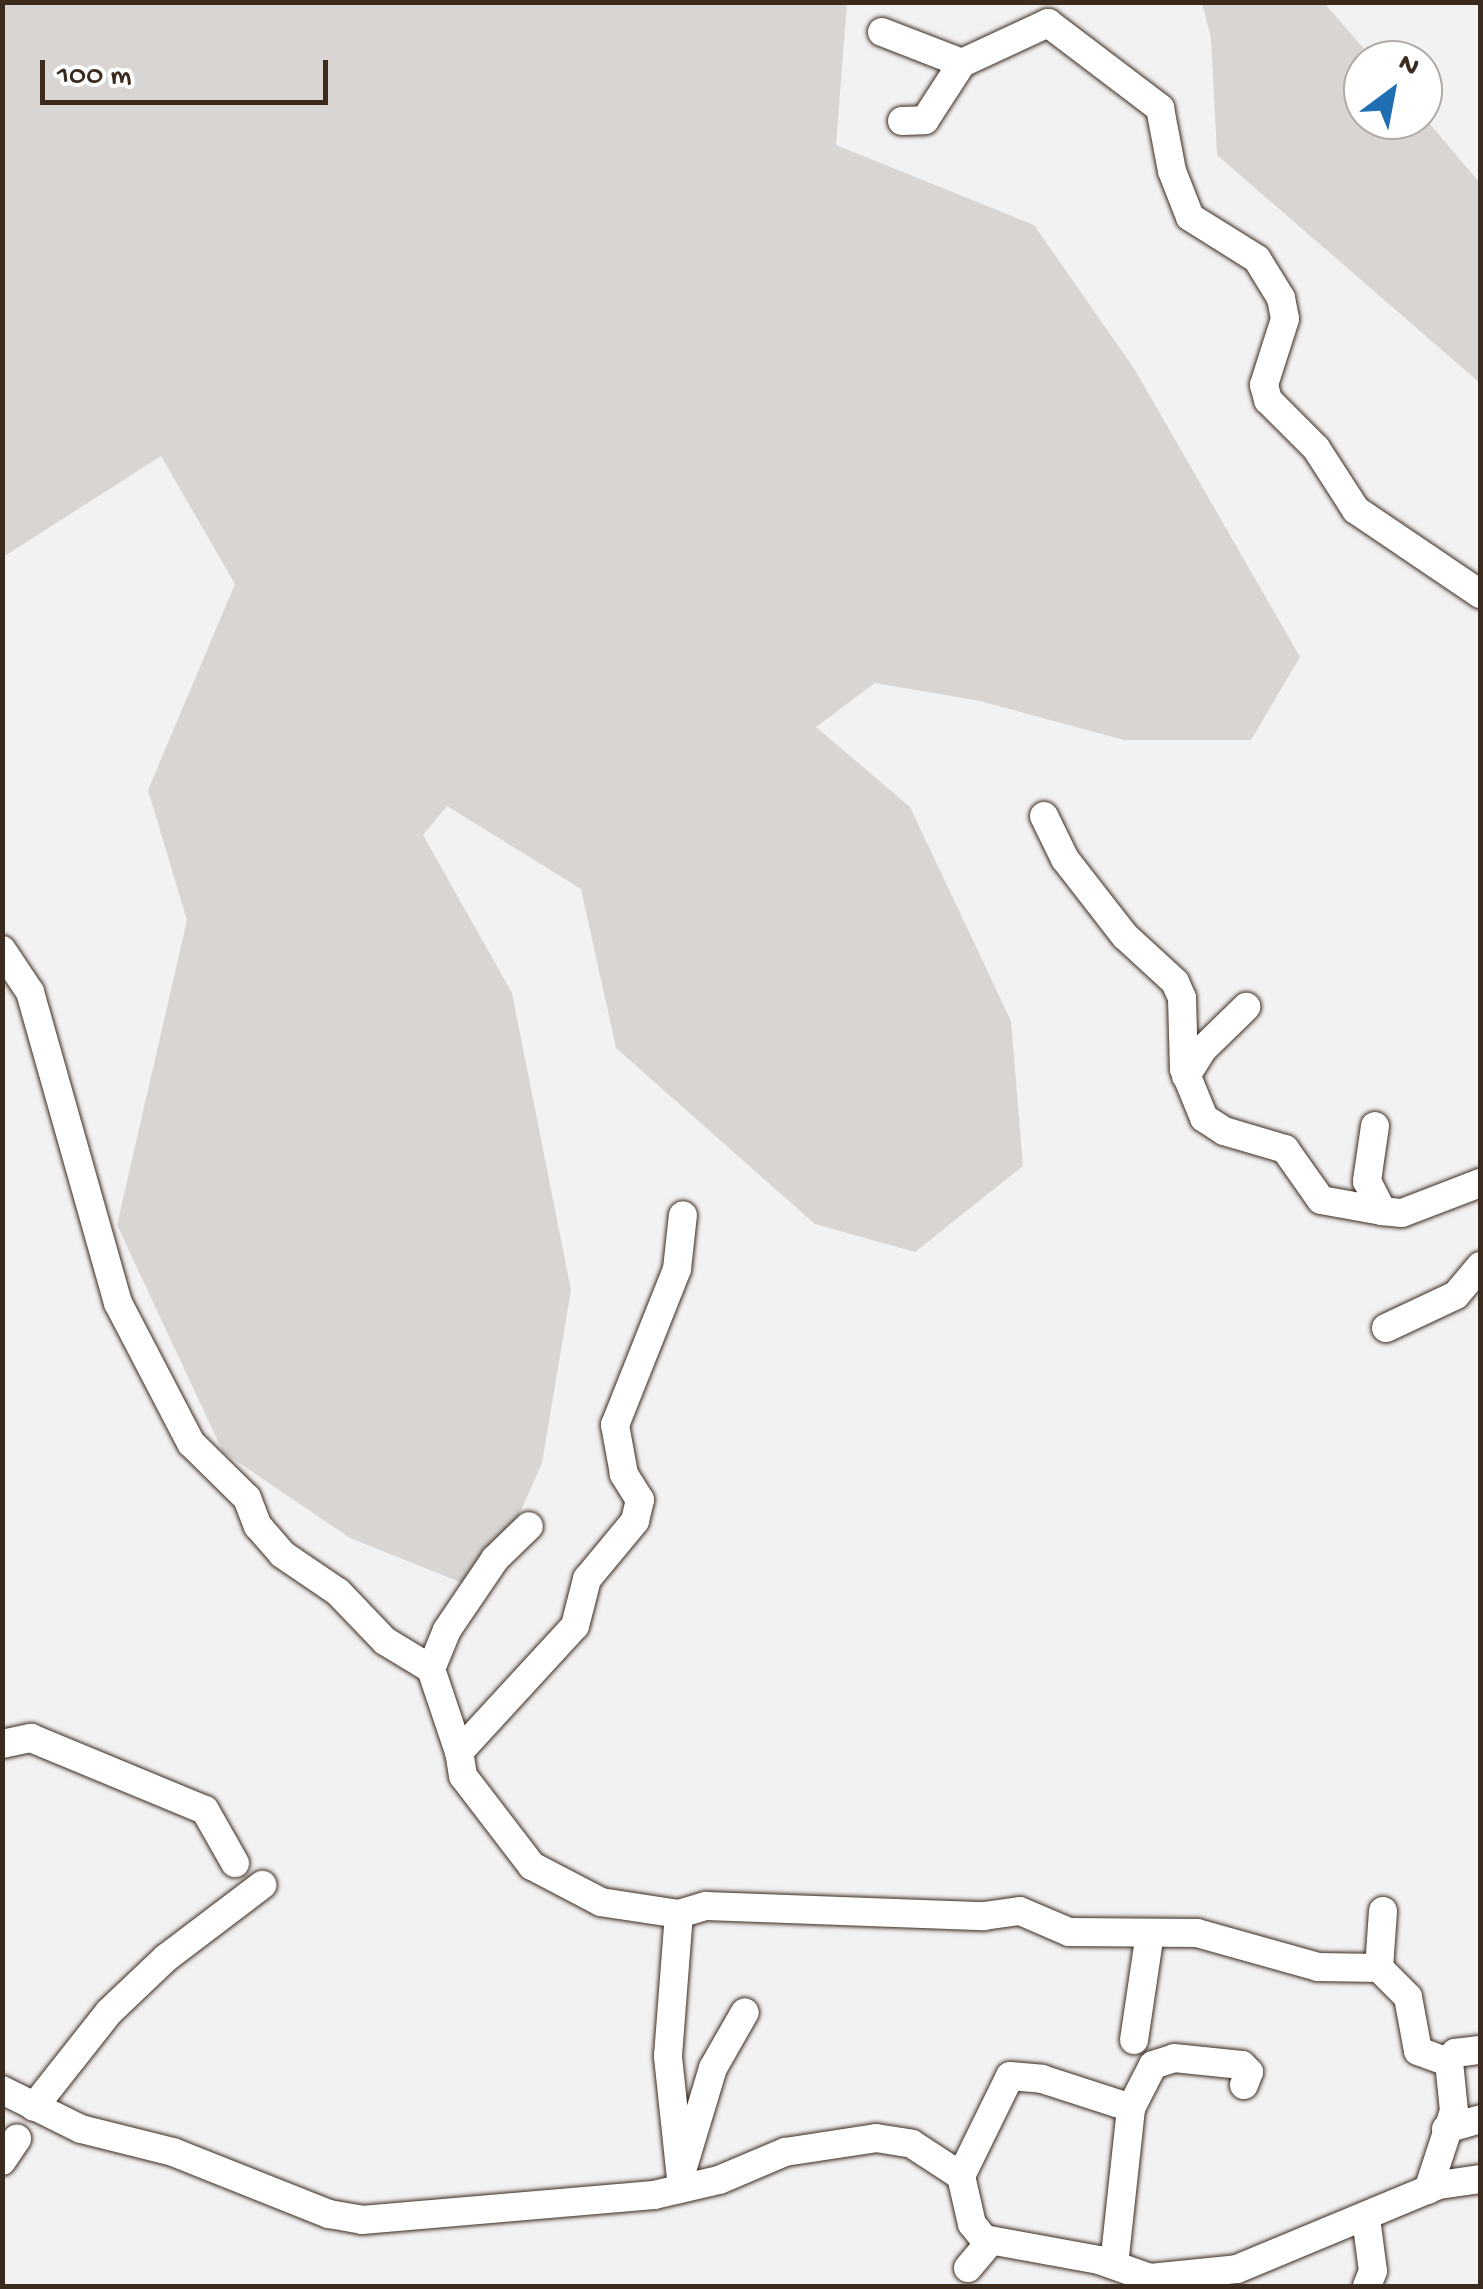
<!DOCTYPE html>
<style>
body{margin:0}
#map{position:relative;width:1483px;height:2289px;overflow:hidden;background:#f3f2f2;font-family:"Gochi Hand",sans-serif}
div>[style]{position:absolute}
.green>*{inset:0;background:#d8d5d2}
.roads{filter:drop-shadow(0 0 2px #3b2a1e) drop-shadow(0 0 2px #3b2a1e)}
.minor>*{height:28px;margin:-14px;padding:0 14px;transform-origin:14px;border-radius:14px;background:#fff}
span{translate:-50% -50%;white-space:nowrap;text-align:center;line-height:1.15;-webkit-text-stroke:9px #fff;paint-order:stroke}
.frame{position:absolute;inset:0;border:5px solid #3b2a1e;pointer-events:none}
.north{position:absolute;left:1343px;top:40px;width:100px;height:100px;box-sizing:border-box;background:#fff;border:2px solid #b1aaa5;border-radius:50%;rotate:32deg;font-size:28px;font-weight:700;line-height:40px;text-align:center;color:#3b2a1e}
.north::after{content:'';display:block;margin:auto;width:35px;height:45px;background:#1f6fb2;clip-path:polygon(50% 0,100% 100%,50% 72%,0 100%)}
.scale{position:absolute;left:40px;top:60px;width:288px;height:45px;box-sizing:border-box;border:5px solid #3b2a1e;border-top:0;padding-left:12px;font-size:30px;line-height:35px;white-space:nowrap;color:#3b2a1e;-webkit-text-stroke:8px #fff;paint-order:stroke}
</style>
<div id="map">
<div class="green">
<div style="clip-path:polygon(3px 3px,847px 3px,836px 145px,1034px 225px,1135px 370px,1300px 657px,1251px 740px,1124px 740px,980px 701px,875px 683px,816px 727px,910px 807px,1011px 1021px,1023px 1166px,915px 1252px,815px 1224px,616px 1048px,581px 889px,447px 806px,423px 835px,512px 993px,571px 1290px,542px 1463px,485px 1592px,350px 1538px,223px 1452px,117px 1225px,187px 920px,148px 790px,235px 584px,161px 456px,3px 557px)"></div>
<div style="clip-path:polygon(1202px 3px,1324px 3px,1374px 60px,1363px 60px,1363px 120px,1423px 116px,1480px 183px,1480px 383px,1217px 155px,1211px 38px)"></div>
</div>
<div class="roads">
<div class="minor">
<div style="left:882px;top:32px;width:86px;rotate:21.2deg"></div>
<div style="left:962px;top:63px;width:95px;rotate:-24.9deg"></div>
<div style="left:1048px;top:23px;width:141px;rotate:37.2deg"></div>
<div style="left:1160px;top:108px;width:64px;rotate:79.2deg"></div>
<div style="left:1172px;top:171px;width:49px;rotate:68.6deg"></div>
<div style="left:1190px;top:217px;width:79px;rotate:32.1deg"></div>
<div style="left:1257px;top:259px;width:46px;rotate:58.4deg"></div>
<div style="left:1281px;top:298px;width:21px;rotate:79deg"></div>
<div style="left:1285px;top:319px;width:69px;rotate:107.7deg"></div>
<div style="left:1264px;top:385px;width:16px;rotate:75deg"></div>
<div style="left:1268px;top:400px;width:68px;rotate:45deg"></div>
<div style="left:1316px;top:448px;width:74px;rotate:57.2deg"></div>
<div style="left:1356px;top:510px;width:150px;rotate:34.1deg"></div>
<div style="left:902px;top:121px;width:23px;rotate:-2deg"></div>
<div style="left:925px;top:120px;width:68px;rotate:-57deg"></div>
<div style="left:1044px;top:816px;width:48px;rotate:64deg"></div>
<div style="left:1065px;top:859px;width:98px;rotate:52.1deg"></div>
<div style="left:1125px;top:936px;width:68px;rotate:42.6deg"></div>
<div style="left:1175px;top:982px;width:17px;rotate:66deg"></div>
<div style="left:1182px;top:998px;width:71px;rotate:88.4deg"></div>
<div style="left:1184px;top:1069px;width:53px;rotate:67.8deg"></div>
<div style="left:1204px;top:1118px;width:24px;rotate:33deg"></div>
<div style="left:1224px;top:1131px;width:64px;rotate:16.4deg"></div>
<div style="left:1285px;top:1149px;width:62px;rotate:54.8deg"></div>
<div style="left:1321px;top:1200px;width:62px;rotate:10.2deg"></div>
<div style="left:2px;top:950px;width:50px;rotate:56.3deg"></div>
<div style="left:30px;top:992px;width:323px;rotate:74.2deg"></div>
<div style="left:118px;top:1303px;width:158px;rotate:62.5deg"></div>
<div style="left:191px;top:1443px;width:78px;rotate:44.5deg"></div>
<div style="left:247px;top:1498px;width:30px;rotate:69deg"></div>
<div style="left:258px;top:1526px;width:37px;rotate:49deg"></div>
<div style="left:282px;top:1554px;width:68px;rotate:34.2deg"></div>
<div style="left:338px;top:1592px;width:68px;rotate:46.2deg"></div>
<div style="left:385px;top:1641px;width:54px;rotate:31.3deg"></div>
<div style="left:431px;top:1669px;width:88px;rotate:71.4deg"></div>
<div style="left:1186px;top:1076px;width:31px;rotate:-58deg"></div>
<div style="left:1202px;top:1050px;width:62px;rotate:-44.3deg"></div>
<div style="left:1375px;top:1126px;width:56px;rotate:98.3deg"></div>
<div style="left:1367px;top:1181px;width:34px;rotate:63deg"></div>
<div style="left:1382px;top:1211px;width:20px;rotate:6deg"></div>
<div style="left:1402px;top:1213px;width:84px;rotate:-21deg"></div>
<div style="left:1386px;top:1328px;width:77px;rotate:-25.2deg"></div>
<div style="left:1456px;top:1295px;width:38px;rotate:-50deg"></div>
<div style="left:431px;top:1669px;width:42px;rotate:-67.7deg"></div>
<div style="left:447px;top:1630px;width:86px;rotate:-55.9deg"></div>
<div style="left:495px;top:1559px;width:47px;rotate:-44.1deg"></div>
<div style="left:2px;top:1744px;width:30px;rotate:-12deg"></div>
<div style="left:31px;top:1738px;width:188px;rotate:22.5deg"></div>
<div style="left:205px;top:1810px;width:61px;rotate:60.5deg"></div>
<div style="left:1383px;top:1911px;width:57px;rotate:94deg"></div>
<div style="left:1379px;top:1968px;width:41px;rotate:45deg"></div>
<div style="left:1408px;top:1997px;width:55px;rotate:79.5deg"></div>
<div style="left:1418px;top:2051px;width:33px;rotate:20deg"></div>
<div style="left:679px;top:1914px;width:79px;rotate:-171.3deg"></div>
<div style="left:601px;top:1902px;width:78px;rotate:-152.4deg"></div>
<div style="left:532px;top:1866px;width:113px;rotate:-127.5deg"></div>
<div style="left:463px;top:1776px;width:24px;rotate:-99deg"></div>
<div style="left:459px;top:1752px;width:171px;rotate:-47.4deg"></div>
<div style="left:575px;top:1626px;width:49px;rotate:-75.7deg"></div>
<div style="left:587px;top:1579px;width:75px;rotate:-50.4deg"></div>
<div style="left:635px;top:1521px;width:22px;rotate:-77deg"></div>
<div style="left:640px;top:1500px;width:31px;rotate:-122deg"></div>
<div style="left:624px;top:1474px;width:50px;rotate:-100.4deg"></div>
<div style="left:615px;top:1425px;width:168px;rotate:-68.3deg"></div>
<div style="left:677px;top:1269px;width:54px;rotate:-83.7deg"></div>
<div style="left:1134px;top:2040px;width:108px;rotate:-81.5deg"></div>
<div style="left:2px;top:2090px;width:88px;rotate:26.3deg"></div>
<div style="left:81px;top:2129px;width:95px;rotate:14deg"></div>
<div style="left:173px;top:2152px;width:168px;rotate:21.7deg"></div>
<div style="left:329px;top:2214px;width:34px;rotate:10deg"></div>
<div style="left:362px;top:2220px;width:293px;rotate:-4.9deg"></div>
<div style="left:654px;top:2195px;width:67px;rotate:-13deg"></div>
<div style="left:719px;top:2180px;width:72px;rotate:-23deg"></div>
<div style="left:785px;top:2152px;width:92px;rotate:-8.7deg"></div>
<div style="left:876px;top:2138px;width:36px;rotate:9deg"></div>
<div style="left:912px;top:2144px;width:59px;rotate:33.1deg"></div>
<div style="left:961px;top:2176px;width:49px;rotate:77.1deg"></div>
<div style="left:972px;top:2224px;width:19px;rotate:51deg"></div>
<div style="left:984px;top:2239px;width:117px;rotate:10.3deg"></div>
<div style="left:1099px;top:2260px;width:54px;rotate:19.4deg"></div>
<div style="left:1150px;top:2278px;width:87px;rotate:-5.9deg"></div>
<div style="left:1237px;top:2269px;width:219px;rotate:-22.6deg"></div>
<div style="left:1439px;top:2185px;width:41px;rotate:-8.3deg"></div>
<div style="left:34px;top:2107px;width:121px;rotate:-51.7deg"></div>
<div style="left:109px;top:2012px;width:79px;rotate:-43.5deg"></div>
<div style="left:166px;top:1958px;width:121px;rotate:-37.2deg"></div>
<div style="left:1446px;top:2129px;width:35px;rotate:-16deg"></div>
<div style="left:2px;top:2161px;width:27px;rotate:-56deg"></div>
<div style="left:681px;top:2174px;width:111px;rotate:-73.2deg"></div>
<div style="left:713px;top:2068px;width:64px;rotate:-60.3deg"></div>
<div style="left:961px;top:2176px;width:111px;rotate:-63.9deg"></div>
<div style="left:1010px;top:2076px;width:32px;rotate:5deg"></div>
<div style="left:1042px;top:2079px;width:94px;rotate:18deg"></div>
<div style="left:682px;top:2188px;width:133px;rotate:-96.1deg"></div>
<div style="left:668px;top:2056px;width:142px;rotate:-85.6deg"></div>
<div style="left:679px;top:1914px;width:28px;rotate:-17deg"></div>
<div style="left:706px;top:1906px;width:278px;rotate:2.1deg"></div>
<div style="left:984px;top:1916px;width:36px;rotate:-8deg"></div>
<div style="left:1020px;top:1911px;width:53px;rotate:23.2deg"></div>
<div style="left:1069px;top:1932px;width:128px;rotate:0.4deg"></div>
<div style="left:1197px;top:1933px;width:126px;rotate:15.7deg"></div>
<div style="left:1318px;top:1967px;width:61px;rotate:0.9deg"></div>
<div style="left:1428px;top:2190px;width:83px;rotate:-71.8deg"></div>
<div style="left:1454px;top:2111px;width:49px;rotate:-95.8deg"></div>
<div style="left:1449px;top:2062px;width:11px;rotate:-56deg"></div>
<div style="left:1455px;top:2053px;width:25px;rotate:-7deg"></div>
<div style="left:1366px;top:2218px;width:53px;rotate:82.5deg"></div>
<div style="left:1373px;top:2271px;width:16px;rotate:112deg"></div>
<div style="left:1114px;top:2265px;width:158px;rotate:-83.8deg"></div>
<div style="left:1131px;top:2108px;width:48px;rotate:-62.9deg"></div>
<div style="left:1153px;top:2065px;width:22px;rotate:-18deg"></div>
<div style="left:1174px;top:2058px;width:68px;rotate:5.9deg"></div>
<div style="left:1242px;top:2065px;width:10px;rotate:45deg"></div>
<div style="left:1249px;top:2072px;width:14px;rotate:111deg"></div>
<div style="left:968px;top:2268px;width:35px;rotate:-50deg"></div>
</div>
</div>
<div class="frame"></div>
<div class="north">N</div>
<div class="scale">100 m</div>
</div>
